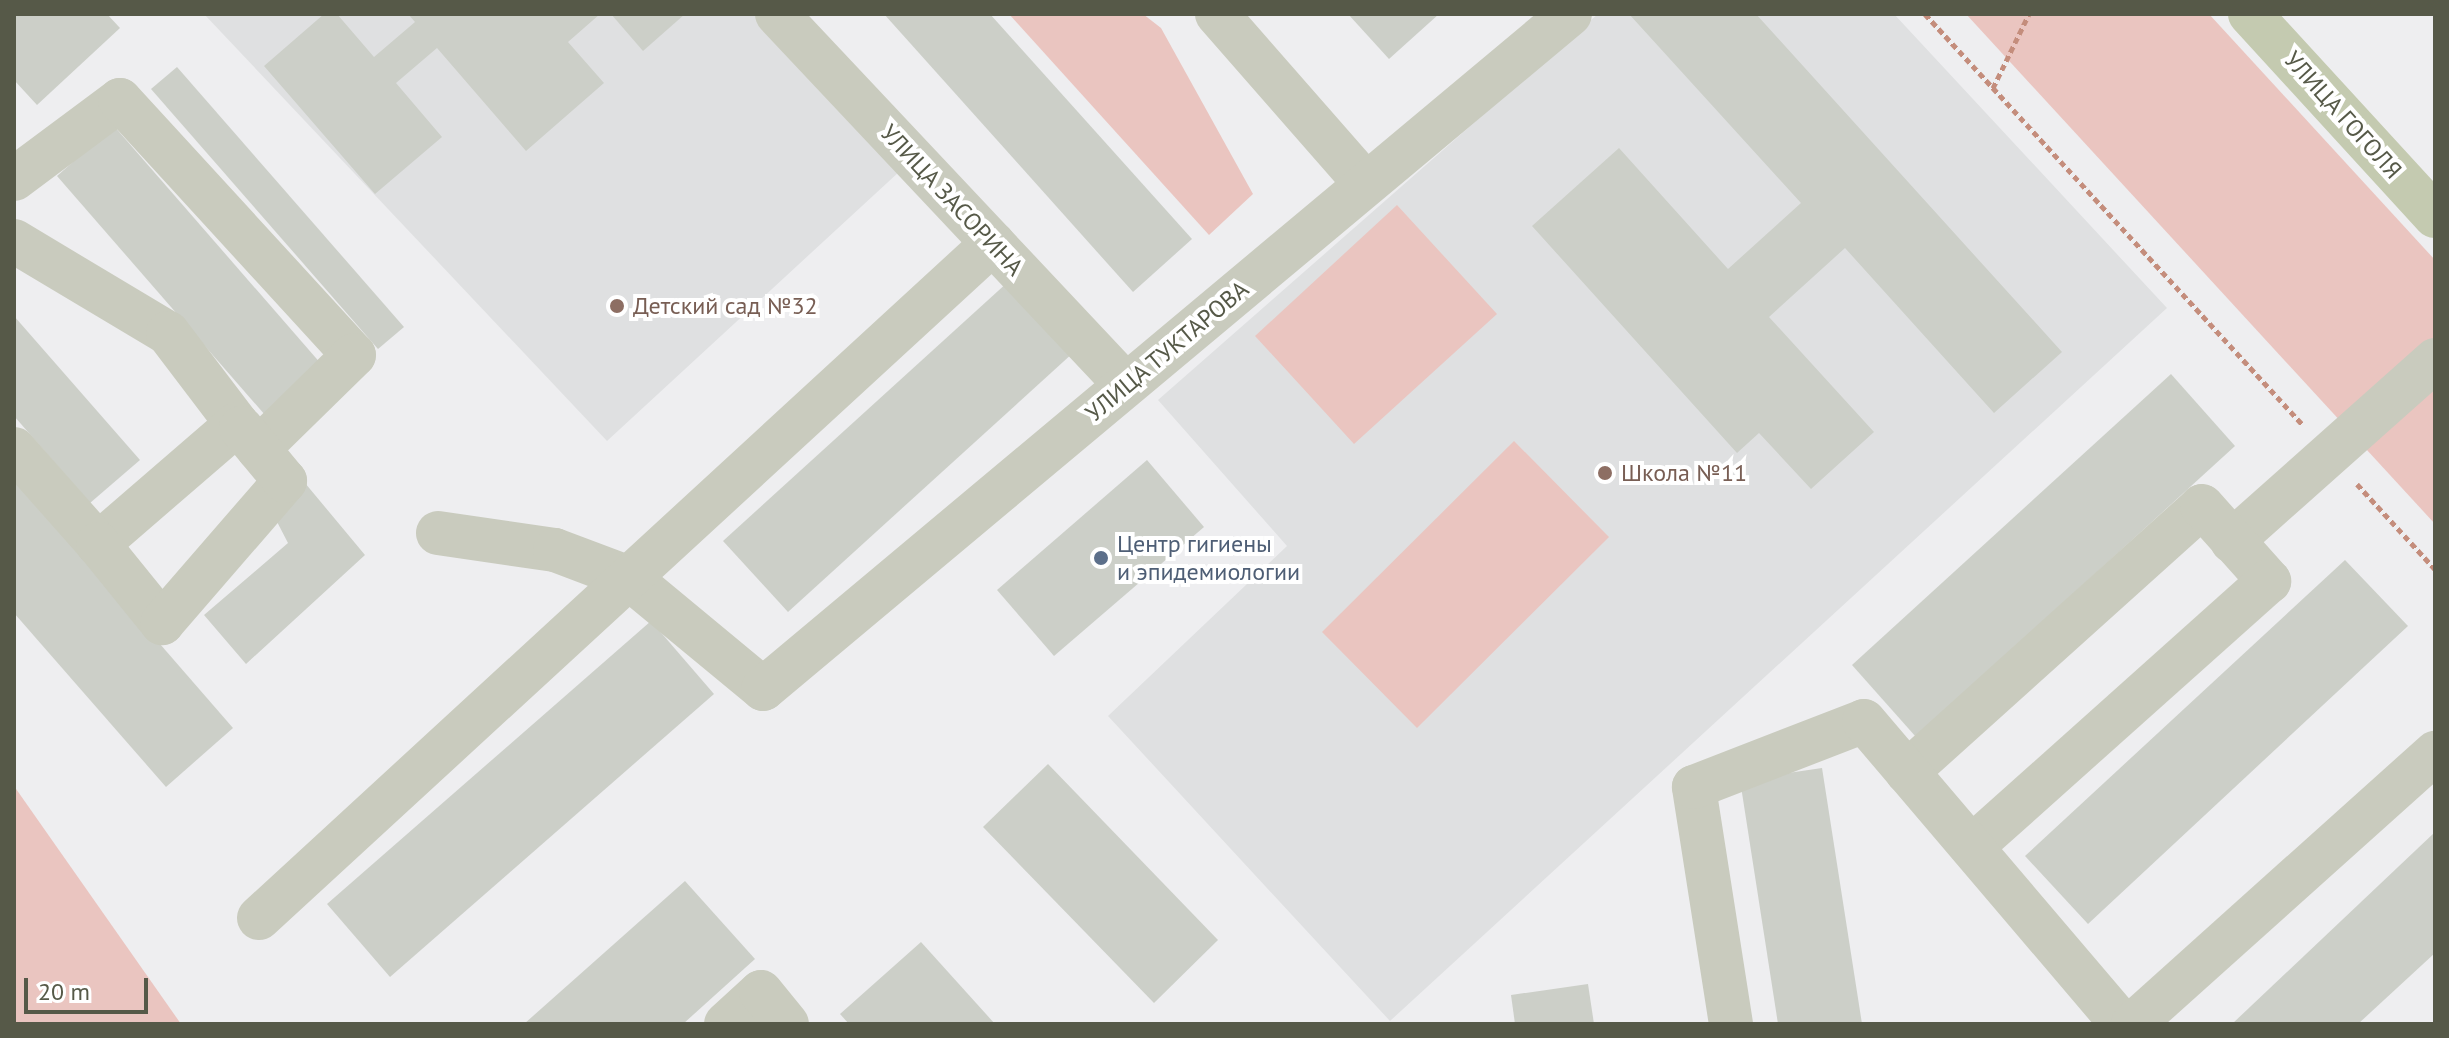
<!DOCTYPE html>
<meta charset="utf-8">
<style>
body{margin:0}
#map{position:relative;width:2449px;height:1038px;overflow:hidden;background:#eeeef0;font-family:"PT Sans",sans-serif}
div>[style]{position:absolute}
.education>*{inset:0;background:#dfe0e1}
.green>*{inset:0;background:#eac5c0}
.building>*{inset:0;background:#cccfc8}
.path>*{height:5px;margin-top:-2.5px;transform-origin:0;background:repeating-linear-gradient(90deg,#c48d7c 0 6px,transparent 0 10px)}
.minor>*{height:44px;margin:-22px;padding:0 22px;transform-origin:22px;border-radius:22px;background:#c9cbbe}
.major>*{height:44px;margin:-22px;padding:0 22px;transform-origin:22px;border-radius:22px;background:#c4cab0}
.dots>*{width:22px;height:22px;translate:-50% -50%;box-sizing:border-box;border:4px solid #fff;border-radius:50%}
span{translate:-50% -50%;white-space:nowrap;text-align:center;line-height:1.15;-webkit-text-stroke:8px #fff;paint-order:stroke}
.street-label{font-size:24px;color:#565948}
.education-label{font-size:24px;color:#785e54}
.left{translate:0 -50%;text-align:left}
.service-label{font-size:24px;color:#4e5e75}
.frame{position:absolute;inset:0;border:16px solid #565948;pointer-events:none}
.scale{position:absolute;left:24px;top:978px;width:124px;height:36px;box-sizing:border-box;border:4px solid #565948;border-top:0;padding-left:10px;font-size:24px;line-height:28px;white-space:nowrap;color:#565948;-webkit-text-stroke:6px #fff;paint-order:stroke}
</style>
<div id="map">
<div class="education">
<div style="clip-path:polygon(204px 14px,754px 14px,900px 171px,607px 441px)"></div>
<div style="clip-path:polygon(1598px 14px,1894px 14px,2167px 308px,1390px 1021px,1108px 716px,1287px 546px,1158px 400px)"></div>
</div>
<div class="green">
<div style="clip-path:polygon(1009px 14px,1143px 14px,1161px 28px,1253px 194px,1209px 235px)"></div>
<div style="clip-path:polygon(1966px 14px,2209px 14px,2435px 260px,2435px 524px)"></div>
<div style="clip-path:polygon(1397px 205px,1497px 314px,1354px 444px,1255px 336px)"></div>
<div style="clip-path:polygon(1514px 441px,1609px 537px,1417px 728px,1322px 632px)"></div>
<div style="clip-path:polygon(14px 786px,181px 1024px,14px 1024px)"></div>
</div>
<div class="building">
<div style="clip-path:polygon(14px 14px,107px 14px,120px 28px,37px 105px,14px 80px)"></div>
<div style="clip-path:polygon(324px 14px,337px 14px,374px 57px,415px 22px,408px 14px,600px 14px,568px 42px,604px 83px,526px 151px,437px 48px,396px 83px,442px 137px,375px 194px,264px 66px)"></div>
<div style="clip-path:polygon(611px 14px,685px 14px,643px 51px)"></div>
<div style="clip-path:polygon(884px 14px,990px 14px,1192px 239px,1133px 292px)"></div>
<div style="clip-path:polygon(1348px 14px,1439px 14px,1389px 59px)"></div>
<div style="clip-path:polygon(1629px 14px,1756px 14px,2062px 352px,1994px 413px,1845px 248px,1769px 317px,1874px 432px,1811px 489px,1759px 433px,1737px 453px,1532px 226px,1619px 148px,1728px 269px,1801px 203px)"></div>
<div style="clip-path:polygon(177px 67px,404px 327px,378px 349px,151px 89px)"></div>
<div style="clip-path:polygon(114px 126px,322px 365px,265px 415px,57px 176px)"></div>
<div style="clip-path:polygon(1009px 281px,1074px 352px,788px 612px,723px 541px)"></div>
<div style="clip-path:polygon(14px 316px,140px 460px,90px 503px,14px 416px)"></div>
<div style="clip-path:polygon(2171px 374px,2235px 446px,1916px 737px,1852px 665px)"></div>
<div style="clip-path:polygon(1147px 460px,1204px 527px,1054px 656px,997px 590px)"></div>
<div style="clip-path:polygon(14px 476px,233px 728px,166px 787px,14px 613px)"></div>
<div style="clip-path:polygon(305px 483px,365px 555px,246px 664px,204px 615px,288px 543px,274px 516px)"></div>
<div style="clip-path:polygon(2345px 560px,2408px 626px,2088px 924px,2025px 856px)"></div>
<div style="clip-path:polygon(651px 621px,714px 694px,390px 977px,327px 904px)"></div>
<div style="clip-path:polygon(1048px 764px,1218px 940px,1154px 1003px,983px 827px)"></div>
<div style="clip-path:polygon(1822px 768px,1862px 1024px,1778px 1024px,1740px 780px)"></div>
<div style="clip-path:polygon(2435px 832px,2435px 953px,2358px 1024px,2232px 1024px)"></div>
<div style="clip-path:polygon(685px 881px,755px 959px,683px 1024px,524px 1024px)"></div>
<div style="clip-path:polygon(921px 942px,995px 1024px,849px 1024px,840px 1014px)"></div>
<div style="clip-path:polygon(1588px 984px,1594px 1024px,1515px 1024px,1511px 995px)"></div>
</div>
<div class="path">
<div style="left:1925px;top:14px;width:557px;rotate:47.4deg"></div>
<div style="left:1993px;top:88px;width:82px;rotate:-64.1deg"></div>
<div style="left:2357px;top:484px;width:115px;rotate:47.5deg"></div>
</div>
<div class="minor">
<div style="left:777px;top:14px;width:509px;rotate:46.75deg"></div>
<div style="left:1217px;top:14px;width:226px;rotate:48.8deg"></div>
<div style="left:14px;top:179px;width:132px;rotate:-36.7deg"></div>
<div style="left:120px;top:100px;width:346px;rotate:47.5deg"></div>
<div style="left:354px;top:355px;width:134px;rotate:135.6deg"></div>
<div style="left:14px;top:241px;width:179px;rotate:30.9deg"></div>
<div style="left:168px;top:333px;width:114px;rotate:52.8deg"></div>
<div style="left:237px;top:424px;width:184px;rotate:139.2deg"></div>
<div style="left:98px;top:544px;width:127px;rotate:-131.5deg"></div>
<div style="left:438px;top:533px;width:118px;rotate:8.3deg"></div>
<div style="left:555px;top:550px;width:79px;rotate:20.7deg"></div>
<div style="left:629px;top:578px;width:174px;rotate:39.6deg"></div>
<div style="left:763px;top:689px;width:1052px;rotate:-39.91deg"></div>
<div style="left:2232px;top:541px;width:272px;rotate:-41.7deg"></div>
<div style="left:98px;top:544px;width:102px;rotate:51deg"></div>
<div style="left:162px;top:623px;width:188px;rotate:-49.1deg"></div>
<div style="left:285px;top:481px;width:69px;rotate:-129.7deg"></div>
<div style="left:1907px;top:772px;width:397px;rotate:-42deg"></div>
<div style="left:2202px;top:506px;width:101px;rotate:48.2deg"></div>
<div style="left:2269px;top:581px;width:399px;rotate:138.2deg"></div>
<div style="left:259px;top:918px;width:997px;rotate:-42.6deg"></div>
<div style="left:726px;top:1024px;width:47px;rotate:-42.4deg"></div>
<div style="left:761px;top:992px;width:41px;rotate:50.9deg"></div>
<div style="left:1731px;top:1024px;width:240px;rotate:-98.9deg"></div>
<div style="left:1694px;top:787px;width:182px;rotate:-21.2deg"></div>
<div style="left:1864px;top:721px;width:398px;rotate:49.6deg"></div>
<div style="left:2133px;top:1024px;width:406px;rotate:-41.9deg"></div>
</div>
<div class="major">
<div style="left:2250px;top:14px;width:274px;rotate:47.5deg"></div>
</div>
<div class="dots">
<div style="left:617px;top:306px;background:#8d6e63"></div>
<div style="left:1605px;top:473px;background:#8d6e63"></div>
<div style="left:1101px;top:558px;background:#5c6f8a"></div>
</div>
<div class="street-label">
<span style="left:2343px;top:115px;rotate:48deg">УЛИЦА ГОГОЛЯ</span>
<span style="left:952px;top:200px;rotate:47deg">УЛИЦА ЗАСОРИНА</span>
<span style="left:1167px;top:351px;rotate:-40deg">УЛИЦА ТУКТАРОВА</span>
</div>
<div class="education-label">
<span class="left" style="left:633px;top:306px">Детский сад №32</span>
<span class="left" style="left:1621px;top:473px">Школа №11</span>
</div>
<div class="service-label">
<span class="left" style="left:1117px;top:558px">Центр гигиены<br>и эпидемиологии</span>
</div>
<div class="frame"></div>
<div class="scale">20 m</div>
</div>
